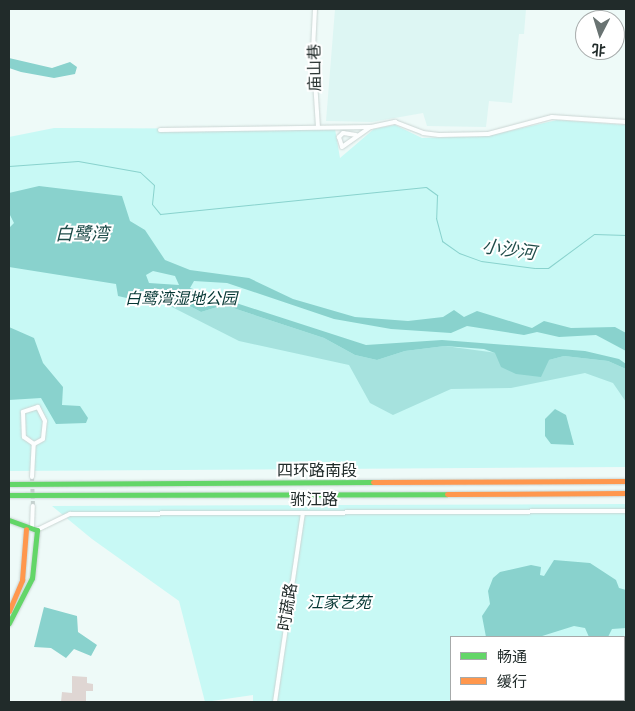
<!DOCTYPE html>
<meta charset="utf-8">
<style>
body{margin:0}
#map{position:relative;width:635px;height:711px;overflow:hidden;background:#eefaf8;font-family:Bitter,"Noto Sans SC",serif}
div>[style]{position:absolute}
.built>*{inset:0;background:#ddf6f3}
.green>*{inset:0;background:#c8f9f5}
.forest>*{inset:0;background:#a6e2de}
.water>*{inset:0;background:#89d2cd}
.stream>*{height:1px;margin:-0.5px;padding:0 0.5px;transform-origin:0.5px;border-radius:0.5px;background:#89d2cd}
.building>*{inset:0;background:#dfd6d3}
.street-tunnel>*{height:4px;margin-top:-2px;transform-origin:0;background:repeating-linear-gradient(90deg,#c5d1cf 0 4px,transparent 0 6px)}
.roads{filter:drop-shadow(0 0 1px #cad5d3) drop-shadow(0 0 1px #cad5d3)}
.street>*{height:4px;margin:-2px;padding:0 2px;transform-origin:2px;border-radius:2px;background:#fcfefe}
.fast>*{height:5px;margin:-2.5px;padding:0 2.5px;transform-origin:2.5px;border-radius:2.5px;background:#63d668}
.slow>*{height:5px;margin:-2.5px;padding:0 2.5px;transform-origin:2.5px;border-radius:2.5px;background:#ff974d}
span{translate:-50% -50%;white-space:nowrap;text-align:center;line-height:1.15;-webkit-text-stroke:4px #fff;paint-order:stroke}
.street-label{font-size:16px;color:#212b2a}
.park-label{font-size:16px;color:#053734;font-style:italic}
.water-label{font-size:18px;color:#1f4c49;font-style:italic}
.frame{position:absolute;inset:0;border:10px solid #212b2a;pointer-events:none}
.legend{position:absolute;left:450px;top:636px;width:175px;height:65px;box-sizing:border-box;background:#fff;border:1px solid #a6aaaa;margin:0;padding:6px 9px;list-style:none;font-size:15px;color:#212b2a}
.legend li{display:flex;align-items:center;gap:10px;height:25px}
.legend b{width:25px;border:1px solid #a6aaaa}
.north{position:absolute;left:575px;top:10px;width:50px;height:50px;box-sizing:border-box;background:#fff;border:1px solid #a6aaaa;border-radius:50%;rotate:185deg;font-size:14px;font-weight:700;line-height:20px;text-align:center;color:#212b2a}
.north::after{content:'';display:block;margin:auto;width:18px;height:22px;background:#697372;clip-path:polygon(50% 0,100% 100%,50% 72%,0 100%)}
</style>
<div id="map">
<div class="built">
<div style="clip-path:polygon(335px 9px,526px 9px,524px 34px,519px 34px,512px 103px,489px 101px,486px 127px,427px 126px,423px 113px,372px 122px,326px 121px)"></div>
</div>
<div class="green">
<div style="clip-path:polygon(557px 120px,626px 125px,626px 467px,9px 471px,9px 137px,54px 128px,335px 129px,340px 158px,374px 129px,395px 125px,422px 138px,487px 136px)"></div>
<div style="clip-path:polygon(evenodd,626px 504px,626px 702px,253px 702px,253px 695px,205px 702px,179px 601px,92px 539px,52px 506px,626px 504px,451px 637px,624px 637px,624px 700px,451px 700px,451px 637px)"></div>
</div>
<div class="forest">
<div style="clip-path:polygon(166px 304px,186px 304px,201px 312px,224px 305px,324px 338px,355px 355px,377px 360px,405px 351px,445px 346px,549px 360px,564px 356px,608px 361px,626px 369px,626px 402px,613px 383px,585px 373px,511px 388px,451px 389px,393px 415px,370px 403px,349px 365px,239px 341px)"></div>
</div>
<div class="water">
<div style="clip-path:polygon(9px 58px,52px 68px,70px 62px,77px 67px,75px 74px,54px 78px,21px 72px,9px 68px)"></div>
<div style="clip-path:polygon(evenodd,39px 186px,122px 196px,130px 221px,145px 230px,165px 260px,190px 270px,249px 278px,293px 299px,355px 317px,408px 321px,443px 317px,454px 310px,464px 317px,477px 311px,532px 328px,544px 321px,571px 328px,615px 327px,626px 333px,626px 351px,596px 335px,559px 337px,537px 332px,524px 335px,467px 326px,451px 333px,391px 329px,334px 319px,227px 283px,194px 281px,190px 288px,366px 345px,442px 340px,585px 351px,619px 359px,626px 364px,626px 369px,608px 361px,564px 356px,549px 360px,541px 377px,516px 374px,501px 367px,495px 353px,484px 349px,445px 346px,405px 351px,377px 360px,355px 355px,324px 338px,224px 305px,201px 312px,186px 304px,166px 304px,147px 291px,131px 299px,118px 296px,116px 284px,9px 267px,9px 228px,14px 223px,9px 213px,9px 193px,39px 186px,153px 271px,175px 276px,179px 285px,149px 283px,146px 275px,153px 271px)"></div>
<div style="clip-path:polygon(9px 327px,34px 338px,43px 363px,63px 387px,62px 405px,80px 406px,88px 418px,86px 423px,56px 424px,41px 398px,9px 400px)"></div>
<div style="clip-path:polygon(555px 409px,566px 415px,574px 445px,551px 444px,545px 436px,545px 419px)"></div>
<div style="clip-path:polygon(554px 560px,590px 563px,616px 580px,619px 588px,626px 590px,626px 628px,612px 629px,608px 637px,589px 637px,585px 628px,574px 626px,539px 637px,486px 637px,482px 616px,490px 604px,488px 591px,493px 578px,500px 572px,531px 565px,541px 567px,540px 575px,544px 576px)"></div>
<div style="clip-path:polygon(44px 607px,77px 616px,78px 632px,97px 645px,91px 656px,74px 649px,66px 658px,51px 648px,34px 647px)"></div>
</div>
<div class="stream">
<div style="left:9px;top:166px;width:69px;rotate:-4.1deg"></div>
<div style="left:78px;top:161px;width:63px;rotate:10.1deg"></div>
<div style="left:140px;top:172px;width:19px;rotate:43deg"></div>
<div style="left:154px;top:185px;width:19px;rotate:96deg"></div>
<div style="left:152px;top:204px;width:13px;rotate:51deg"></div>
<div style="left:160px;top:214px;width:267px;rotate:-5.8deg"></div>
<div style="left:426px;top:187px;width:14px;rotate:36deg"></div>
<div style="left:437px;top:195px;width:23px;rotate:92deg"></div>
<div style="left:436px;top:218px;width:24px;rotate:75deg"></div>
<div style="left:442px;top:241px;width:21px;rotate:35deg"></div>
<div style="left:459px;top:253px;width:23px;rotate:20deg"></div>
<div style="left:481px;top:261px;width:54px;rotate:7.4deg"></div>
<div style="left:535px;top:268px;width:13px"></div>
<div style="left:548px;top:268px;width:57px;rotate:-36.5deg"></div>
<div style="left:594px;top:234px;width:32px;rotate:2deg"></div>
</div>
<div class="building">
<div style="clip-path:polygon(72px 676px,87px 677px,87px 683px,93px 684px,93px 691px,86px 691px,86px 702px,61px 702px,62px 692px,72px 693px)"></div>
</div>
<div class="street-tunnel">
<div style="left:32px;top:477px;width:29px;rotate:88deg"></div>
</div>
<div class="roads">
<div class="street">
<div style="left:315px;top:9px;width:41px;rotate:92.8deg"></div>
<div style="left:313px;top:50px;width:77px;rotate:86.3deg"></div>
<div style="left:160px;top:130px;width:211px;rotate:-0.8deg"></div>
<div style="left:371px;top:127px;width:25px;rotate:-12deg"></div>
<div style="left:395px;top:122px;width:30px;rotate:21deg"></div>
<div style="left:423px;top:133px;width:16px;rotate:7deg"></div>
<div style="left:439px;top:135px;width:49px;rotate:-1.2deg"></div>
<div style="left:488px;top:134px;width:66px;rotate:-14.9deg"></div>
<div style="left:552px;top:117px;width:74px;rotate:3.9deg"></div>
<div style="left:356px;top:135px;width:13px;rotate:-171deg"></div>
<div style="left:343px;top:133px;width:6px;rotate:135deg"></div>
<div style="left:339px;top:137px;width:10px;rotate:73deg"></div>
<div style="left:342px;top:147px;width:35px;rotate:-35deg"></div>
<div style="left:32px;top:477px;width:33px;rotate:-87deg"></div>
<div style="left:34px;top:444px;width:10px;rotate:-29deg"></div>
<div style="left:43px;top:439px;width:18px;rotate:-84deg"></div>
<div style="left:45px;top:421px;width:16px;rotate:-117deg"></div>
<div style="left:38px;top:407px;width:16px;rotate:162deg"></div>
<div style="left:23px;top:412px;width:25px;rotate:88deg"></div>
<div style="left:24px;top:437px;width:12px;rotate:35deg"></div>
<div style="left:32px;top:529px;width:23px;rotate:-88deg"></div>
<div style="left:37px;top:530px;width:37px;rotate:-26deg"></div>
<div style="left:70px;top:514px;width:556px;rotate:-0.31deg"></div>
<div style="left:275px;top:702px;width:191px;rotate:-81.6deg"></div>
</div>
<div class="fast">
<div style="left:9px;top:484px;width:364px;rotate:-0.3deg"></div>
<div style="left:9px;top:495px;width:438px;rotate:-0.1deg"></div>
<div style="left:9px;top:520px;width:30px;rotate:20deg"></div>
<div style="left:37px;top:530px;width:48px;rotate:95.9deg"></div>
<div style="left:32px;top:578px;width:51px;rotate:117.1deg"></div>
</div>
<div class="slow">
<div style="left:373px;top:482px;width:253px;rotate:-0.2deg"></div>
<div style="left:447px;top:494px;width:179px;rotate:-0.3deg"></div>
<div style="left:9px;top:611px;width:34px;rotate:-67deg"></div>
<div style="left:22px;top:580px;width:51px;rotate:-85.5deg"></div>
</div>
</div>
<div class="street-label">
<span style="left:315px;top:68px;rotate:-91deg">庙山巷</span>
<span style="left:317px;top:471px">四环路南段</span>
<span style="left:314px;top:500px">驸江路</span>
<span style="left:288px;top:607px;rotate:-81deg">时蔬路</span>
</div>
<div class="park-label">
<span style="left:181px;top:299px">白鹭湾湿地公园</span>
<span style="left:339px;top:603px">江家艺苑</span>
</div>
<div class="water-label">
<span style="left:82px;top:234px">白鹭湾</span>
<span style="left:509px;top:250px;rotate:8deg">小沙河</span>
</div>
<div class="frame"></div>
<ul class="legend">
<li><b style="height:6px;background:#63d668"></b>畅通</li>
<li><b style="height:6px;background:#ff974d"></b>缓行</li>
</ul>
<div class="north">北</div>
</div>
